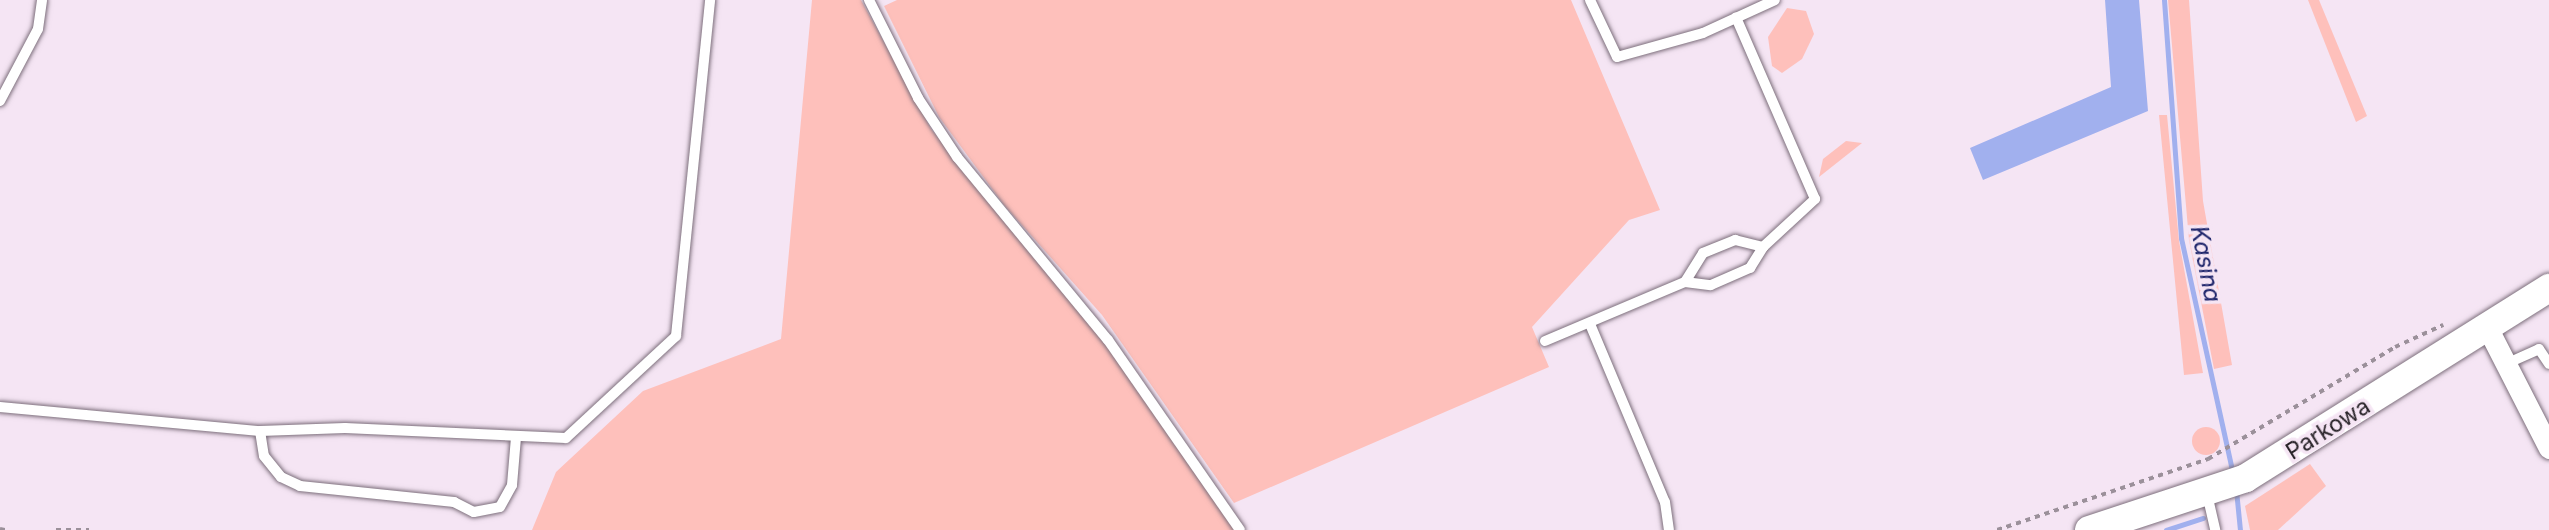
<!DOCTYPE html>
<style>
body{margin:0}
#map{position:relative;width:2549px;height:530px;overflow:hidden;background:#f5e5f4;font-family:Inter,sans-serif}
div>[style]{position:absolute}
.green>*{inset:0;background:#fec0bb}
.round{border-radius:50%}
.water>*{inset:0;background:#a1b0ee}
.stream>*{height:5px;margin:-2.5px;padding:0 2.5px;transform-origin:2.5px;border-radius:2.5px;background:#a1b0ee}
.path>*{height:3.5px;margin-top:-1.75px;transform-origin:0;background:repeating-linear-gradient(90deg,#9b909a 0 5px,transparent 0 10px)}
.roads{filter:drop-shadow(0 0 2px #7d6f7c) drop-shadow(0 0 2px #7d6f7c)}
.service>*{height:10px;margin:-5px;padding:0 5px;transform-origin:5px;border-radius:5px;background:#fff}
.minor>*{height:21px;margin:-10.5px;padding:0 10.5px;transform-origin:10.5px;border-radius:10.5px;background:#fff}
.secondary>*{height:28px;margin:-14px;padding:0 14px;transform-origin:14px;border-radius:14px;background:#fff}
span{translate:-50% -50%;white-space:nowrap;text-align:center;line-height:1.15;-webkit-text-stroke:7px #f5e5f4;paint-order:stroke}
.street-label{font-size:23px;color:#292429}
.water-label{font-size:24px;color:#1e256b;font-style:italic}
</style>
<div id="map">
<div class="green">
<div style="clip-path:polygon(812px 0,861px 0,931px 129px,1151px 401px,1234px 530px,532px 530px,556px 472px,643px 391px,781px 339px)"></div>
<div style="clip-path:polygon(897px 0,1571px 0,1660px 210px,1629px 220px,1532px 327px,1549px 367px,1234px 503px,1102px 315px,1004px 205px,939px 117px,884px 6px)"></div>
<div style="clip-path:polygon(2168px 0,2189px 0,2203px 201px,2232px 365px,2214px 369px,2189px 240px)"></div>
<div style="clip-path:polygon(2308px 0,2319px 0,2367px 116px,2356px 122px)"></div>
<div style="clip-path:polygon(1787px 8px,1806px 11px,1814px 34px,1802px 59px,1782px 73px,1772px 66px,1768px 37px)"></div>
<div style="clip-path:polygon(2159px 115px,2167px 115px,2179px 241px,2203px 373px,2184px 375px)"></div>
<div style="clip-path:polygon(1846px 141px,1862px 143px,1819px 177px,1823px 159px)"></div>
<div class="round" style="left:2192px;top:427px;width:28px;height:28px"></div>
<div style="clip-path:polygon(2310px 464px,2326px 486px,2278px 530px,2250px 530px,2245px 506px)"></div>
</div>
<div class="water">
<div style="clip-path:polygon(2105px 0,2139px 0,2148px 111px,1983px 180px,1970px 148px,2111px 87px)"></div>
</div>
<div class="stream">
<div style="left:2164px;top:0;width:239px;rotate:85.9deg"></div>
<div style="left:2181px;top:238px;width:242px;rotate:77.6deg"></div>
<div style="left:2236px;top:490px;width:40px;rotate:84.3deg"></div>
<div style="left:2166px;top:530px;width:39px;rotate:-18deg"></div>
</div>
<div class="path">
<div style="left:0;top:529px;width:5px;rotate:11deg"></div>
<div style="left:56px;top:530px;width:33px"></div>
<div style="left:1997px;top:530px;width:223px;rotate:-18.6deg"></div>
<div style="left:2208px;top:459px;width:218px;rotate:-30.9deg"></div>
<div style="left:2395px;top:347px;width:53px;rotate:-24.6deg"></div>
</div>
<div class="roads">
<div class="service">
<div style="left:869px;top:0;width:110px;rotate:63.4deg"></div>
<div style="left:918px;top:98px;width:71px;rotate:56.5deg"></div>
<div style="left:957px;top:157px;width:237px;rotate:50.5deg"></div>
<div style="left:1108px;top:340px;width:231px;rotate:55.2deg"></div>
<div style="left:1590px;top:0;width:63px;rotate:64.7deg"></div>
<div style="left:1617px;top:57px;width:89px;rotate:-15.6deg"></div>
<div style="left:1703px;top:33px;width:79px;rotate:-24.6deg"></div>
<div style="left:0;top:101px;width:81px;rotate:-62.2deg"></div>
<div style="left:38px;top:29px;width:29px;rotate:-82deg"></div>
<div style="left:1685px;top:282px;width:34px;rotate:-58deg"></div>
<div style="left:1703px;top:253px;width:35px;rotate:-22deg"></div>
<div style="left:1735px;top:240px;width:29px;rotate:14deg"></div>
<div style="left:1590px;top:324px;width:193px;rotate:67.2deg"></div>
<div style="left:1665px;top:502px;width:28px;rotate:82deg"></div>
<div style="left:1545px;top:341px;width:152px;rotate:-22.9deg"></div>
<div style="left:1685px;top:282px;width:26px;rotate:7deg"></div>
<div style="left:1711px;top:285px;width:43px;rotate:-23.6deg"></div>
<div style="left:1750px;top:268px;width:25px;rotate:-58deg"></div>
<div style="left:1763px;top:247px;width:71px;rotate:-42.7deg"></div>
<div style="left:1815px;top:199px;width:198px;rotate:-113.5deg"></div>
<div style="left:2508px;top:363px;width:34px;rotate:-24deg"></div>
<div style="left:2539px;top:349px;width:18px;rotate:56deg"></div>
<div style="left:0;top:407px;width:261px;rotate:5.3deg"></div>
<div style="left:260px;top:431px;width:85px;rotate:-2deg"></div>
<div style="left:345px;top:428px;width:221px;rotate:2.6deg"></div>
<div style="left:566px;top:438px;width:150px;rotate:-42.8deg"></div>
<div style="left:676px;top:336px;width:338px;rotate:-84.2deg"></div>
<div style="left:260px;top:431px;width:25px;rotate:81deg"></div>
<div style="left:264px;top:456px;width:27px;rotate:51deg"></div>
<div style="left:281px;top:477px;width:21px;rotate:25deg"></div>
<div style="left:300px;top:486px;width:155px;rotate:5.9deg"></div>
<div style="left:454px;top:502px;width:22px;rotate:27deg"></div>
<div style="left:474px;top:512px;width:26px;rotate:-11deg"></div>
<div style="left:500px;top:507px;width:25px;rotate:-61deg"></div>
<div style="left:512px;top:485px;width:48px;rotate:-85.2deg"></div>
<div style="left:2207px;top:494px;width:37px;rotate:77deg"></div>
</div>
<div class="minor">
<div style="left:2487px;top:327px;width:136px;rotate:62.9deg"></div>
</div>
<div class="secondary">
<div style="left:2089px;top:530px;width:165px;rotate:-18.3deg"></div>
<div style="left:2246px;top:478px;width:358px;rotate:-32.1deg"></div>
</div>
</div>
<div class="street-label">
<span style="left:2328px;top:429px;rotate:-32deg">Parkowa</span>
</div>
<div class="water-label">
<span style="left:2206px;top:264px;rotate:79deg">Kasina</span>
</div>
</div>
